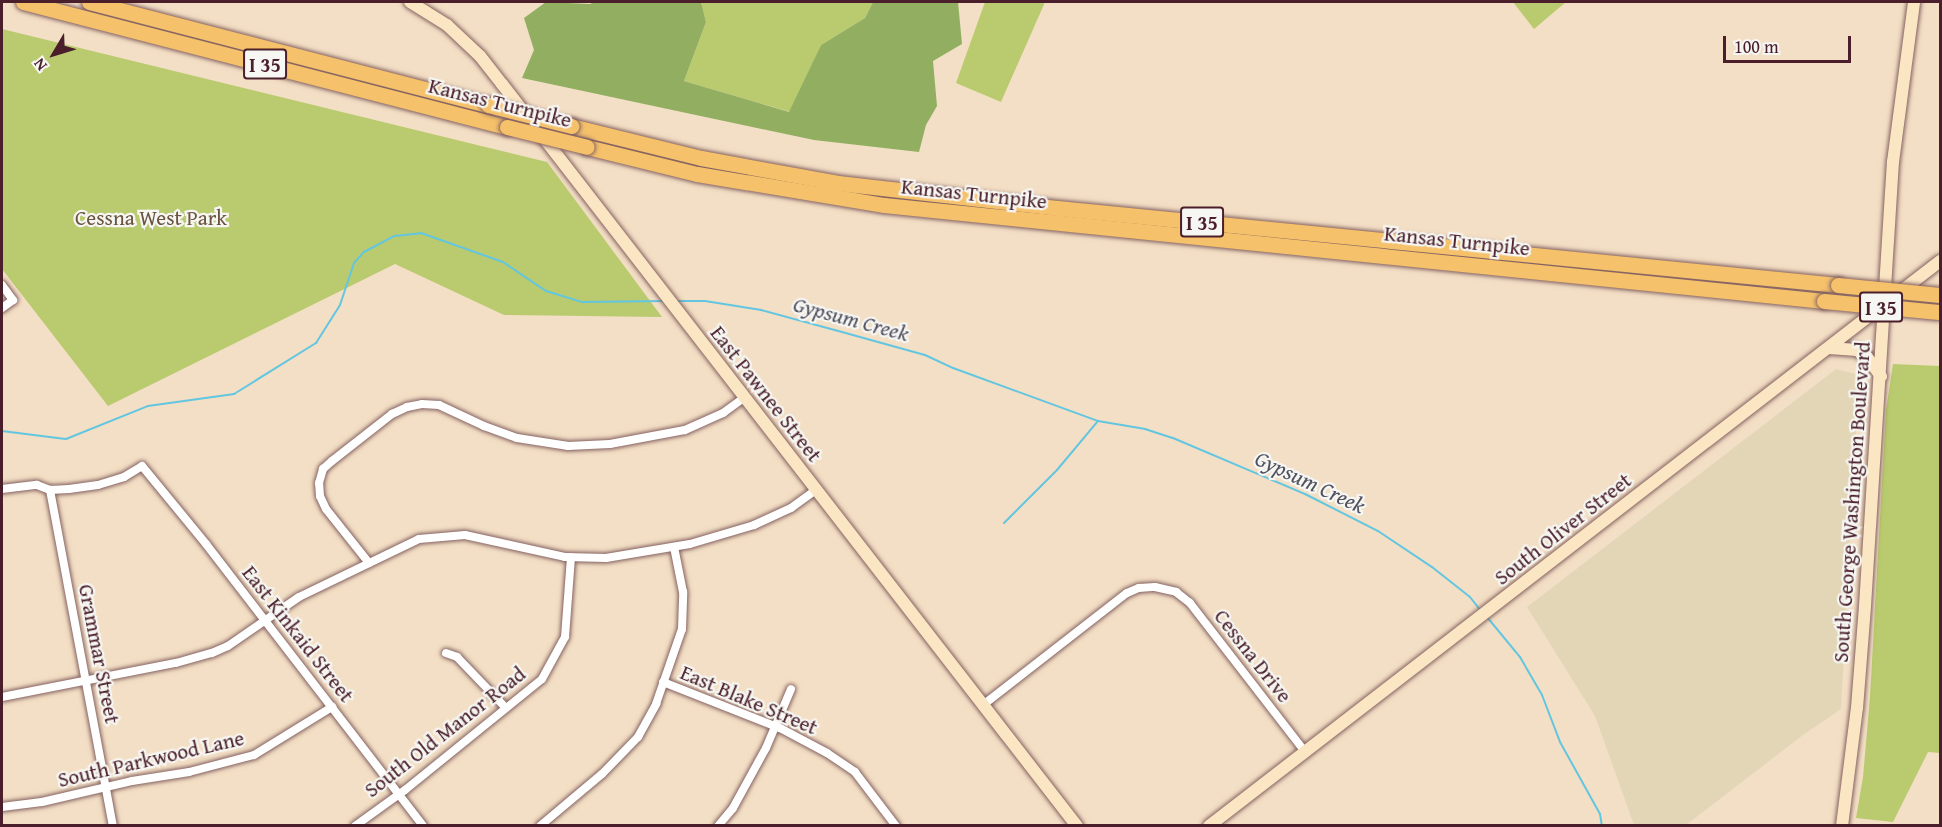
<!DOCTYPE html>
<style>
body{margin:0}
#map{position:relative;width:1942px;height:827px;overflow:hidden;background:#f3dfc5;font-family:"Gentium Book Plus",serif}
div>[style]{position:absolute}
.built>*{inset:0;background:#e3d6b7}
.green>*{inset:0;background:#b9cb6e}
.forest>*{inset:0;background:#92af61}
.stream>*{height:2px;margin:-1px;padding:0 1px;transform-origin:1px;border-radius:1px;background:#63c6e0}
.roads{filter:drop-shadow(0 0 2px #856261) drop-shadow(0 0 2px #856261)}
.street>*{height:8px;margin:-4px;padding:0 4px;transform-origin:4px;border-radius:4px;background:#fff}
.secondary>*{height:12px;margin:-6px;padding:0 6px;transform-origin:6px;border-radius:6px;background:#fbe6c4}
.highway>*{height:15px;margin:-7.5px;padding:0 7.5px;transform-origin:7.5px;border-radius:7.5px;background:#f5c16b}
.bridges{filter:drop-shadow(0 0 2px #856261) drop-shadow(0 0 2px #856261)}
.highway-bridge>*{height:15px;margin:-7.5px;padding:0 7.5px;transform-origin:7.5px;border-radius:7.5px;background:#f5c16b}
span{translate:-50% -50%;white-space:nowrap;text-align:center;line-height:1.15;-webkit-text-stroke:4.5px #f6f6f2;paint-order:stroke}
.shield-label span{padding:2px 4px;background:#f6f6f2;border:2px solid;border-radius:4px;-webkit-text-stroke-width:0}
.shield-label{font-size:20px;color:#4a1f2b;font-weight:700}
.street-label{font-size:21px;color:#4a1f2b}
.park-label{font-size:21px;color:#6b533f}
.water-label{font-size:22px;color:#525161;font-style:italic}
.frame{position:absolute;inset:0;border:3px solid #4a1f2b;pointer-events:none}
.north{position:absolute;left:24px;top:24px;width:60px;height:60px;-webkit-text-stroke:4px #f6f6f2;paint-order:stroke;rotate:232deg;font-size:16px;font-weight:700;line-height:24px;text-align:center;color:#4a1f2b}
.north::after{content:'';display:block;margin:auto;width:21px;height:27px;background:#4a1f2b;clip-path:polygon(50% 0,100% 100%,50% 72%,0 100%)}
.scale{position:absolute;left:1723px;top:36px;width:128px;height:27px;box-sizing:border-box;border:3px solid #4a1f2b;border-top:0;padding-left:8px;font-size:18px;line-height:21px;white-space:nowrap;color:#4a1f2b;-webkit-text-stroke:4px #f6f6f2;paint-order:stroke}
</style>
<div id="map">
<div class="built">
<div style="clip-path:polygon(1836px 369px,1859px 375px,1841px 709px,1803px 735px,1686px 825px,1634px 825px,1595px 716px,1527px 607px)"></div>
</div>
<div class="green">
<div style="clip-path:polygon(701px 2px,873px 2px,865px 18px,821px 45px,790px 112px,684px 81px,706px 22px)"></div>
<div style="clip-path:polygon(985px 2px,1045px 2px,1001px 102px,956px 83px)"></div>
<div style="clip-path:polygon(1513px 2px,1566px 2px,1534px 29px)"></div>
<div style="clip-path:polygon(2px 29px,547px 162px,662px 317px,504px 315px,395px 264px,108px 406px,2px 269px)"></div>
<div style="clip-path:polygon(1893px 364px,1940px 366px,1940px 753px,1928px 752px,1893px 822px,1856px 818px,1863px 777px,1870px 697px,1886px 410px)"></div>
</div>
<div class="forest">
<div style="clip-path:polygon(546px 2px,590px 4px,594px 2px,701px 2px,706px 22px,684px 81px,789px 112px,821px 45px,865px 18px,873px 2px,958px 2px,962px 44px,933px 61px,937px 106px,926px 125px,919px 152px,814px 140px,522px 78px,534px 50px,524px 18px)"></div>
</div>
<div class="stream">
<div style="left:677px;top:301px;width:28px"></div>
<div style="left:705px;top:301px;width:57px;rotate:9.1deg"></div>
<div style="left:761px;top:310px;width:84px;rotate:15.2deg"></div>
<div style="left:842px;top:332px;width:86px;rotate:15.5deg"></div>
<div style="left:925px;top:355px;width:31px;rotate:25deg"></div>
<div style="left:953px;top:368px;width:154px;rotate:20.1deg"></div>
<div style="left:1098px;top:421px;width:48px;rotate:9.7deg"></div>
<div style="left:1145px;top:429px;width:29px;rotate:18deg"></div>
<div style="left:1173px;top:438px;width:143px;rotate:23deg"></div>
<div style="left:1305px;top:494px;width:82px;rotate:26.9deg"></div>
<div style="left:1378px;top:531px;width:65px;rotate:33.7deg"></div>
<div style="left:1432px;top:567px;width:48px;rotate:38.3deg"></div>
<div style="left:1470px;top:597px;width:18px;rotate:52deg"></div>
<div style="left:2px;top:431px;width:64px;rotate:7.1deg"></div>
<div style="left:66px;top:439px;width:88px;rotate:-21.9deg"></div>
<div style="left:148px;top:406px;width:87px;rotate:-7.9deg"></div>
<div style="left:234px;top:394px;width:97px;rotate:-31.9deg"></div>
<div style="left:316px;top:343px;width:45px;rotate:-57.7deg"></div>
<div style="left:340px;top:305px;width:44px;rotate:-71.6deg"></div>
<div style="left:354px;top:263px;width:15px;rotate:-48deg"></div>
<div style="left:364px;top:252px;width:34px;rotate:-28deg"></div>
<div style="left:394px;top:236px;width:27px;rotate:-6deg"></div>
<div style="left:421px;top:233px;width:87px;rotate:19.5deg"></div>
<div style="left:503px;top:262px;width:52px;rotate:34deg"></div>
<div style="left:546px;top:291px;width:38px;rotate:17deg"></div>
<div style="left:582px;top:302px;width:83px;rotate:-0.7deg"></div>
<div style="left:1004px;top:523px;width:75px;rotate:-45deg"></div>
<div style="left:1057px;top:470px;width:64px;rotate:-50.1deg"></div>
<div style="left:1487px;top:617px;width:52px;rotate:50.5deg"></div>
<div style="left:1520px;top:657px;width:44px;rotate:59.9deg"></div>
<div style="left:1542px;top:695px;width:50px;rotate:69deg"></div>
<div style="left:1560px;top:742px;width:82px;rotate:60.9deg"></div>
<div style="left:1600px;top:814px;width:12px;rotate:81deg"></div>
</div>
<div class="roads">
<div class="street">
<div style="left:2px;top:285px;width:19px;rotate:54deg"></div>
<div style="left:13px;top:300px;width:14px;rotate:144deg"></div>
<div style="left:2px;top:489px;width:35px;rotate:-7deg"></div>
<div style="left:37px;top:485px;width:14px;rotate:21deg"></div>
<div style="left:50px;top:490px;width:19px;rotate:-3deg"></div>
<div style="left:69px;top:489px;width:29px;rotate:-8deg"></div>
<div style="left:98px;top:485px;width:27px;rotate:-17deg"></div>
<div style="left:124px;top:477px;width:21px;rotate:-31deg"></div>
<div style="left:142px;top:466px;width:101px;rotate:50.6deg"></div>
<div style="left:206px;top:544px;width:356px;rotate:52.4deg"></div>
<div style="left:50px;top:490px;width:342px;rotate:79.4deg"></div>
<div style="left:369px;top:563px;width:69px;rotate:-128.5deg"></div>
<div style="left:326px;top:509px;width:14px;rotate:-115deg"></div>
<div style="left:320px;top:496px;width:13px;rotate:-94deg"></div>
<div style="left:319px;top:483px;width:15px;rotate:-74deg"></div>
<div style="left:323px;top:469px;width:12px;rotate:-42deg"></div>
<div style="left:332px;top:461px;width:76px;rotate:-38.1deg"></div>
<div style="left:392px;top:414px;width:17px;rotate:-25deg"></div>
<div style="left:407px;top:407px;width:15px;rotate:-11deg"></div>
<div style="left:422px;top:404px;width:17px;rotate:3deg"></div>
<div style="left:439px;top:405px;width:50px;rotate:25deg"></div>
<div style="left:484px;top:426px;width:35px;rotate:20deg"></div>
<div style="left:517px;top:438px;width:52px;rotate:8.9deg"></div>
<div style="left:568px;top:446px;width:42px;rotate:-2.7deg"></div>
<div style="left:610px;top:444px;width:76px;rotate:-10.6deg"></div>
<div style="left:685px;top:430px;width:42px;rotate:-24.1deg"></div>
<div style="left:723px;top:413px;width:27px;rotate:-36deg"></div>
<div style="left:446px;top:653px;width:12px;rotate:20deg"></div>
<div style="left:457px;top:657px;width:69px;rotate:46.2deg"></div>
<div style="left:663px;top:682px;width:126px;rotate:21.5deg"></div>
<div style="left:780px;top:728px;width:53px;rotate:28deg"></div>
<div style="left:827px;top:753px;width:34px;rotate:34deg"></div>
<div style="left:855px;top:772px;width:68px;rotate:52.8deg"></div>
<div style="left:2px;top:697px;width:177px;rotate:-11.1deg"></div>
<div style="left:176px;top:663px;width:37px;rotate:-16deg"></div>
<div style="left:212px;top:653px;width:17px;rotate:-24deg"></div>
<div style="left:228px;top:646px;width:86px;rotate:-34.6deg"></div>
<div style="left:299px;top:597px;width:133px;rotate:-25.8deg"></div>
<div style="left:419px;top:539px;width:46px;rotate:-5deg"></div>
<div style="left:465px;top:535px;width:102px;rotate:12.4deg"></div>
<div style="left:565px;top:557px;width:41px;rotate:1.4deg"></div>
<div style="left:606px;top:558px;width:85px;rotate:-9.5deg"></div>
<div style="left:690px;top:544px;width:67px;rotate:-16.5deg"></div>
<div style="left:754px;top:525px;width:41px;rotate:-24.7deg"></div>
<div style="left:791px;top:508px;width:31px;rotate:-36deg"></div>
<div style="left:983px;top:705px;width:182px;rotate:-37.9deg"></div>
<div style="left:1127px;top:593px;width:13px;rotate:-23deg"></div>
<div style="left:1139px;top:588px;width:16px;rotate:-4deg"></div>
<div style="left:1155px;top:587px;width:22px;rotate:13deg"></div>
<div style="left:1176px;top:592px;width:18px;rotate:38deg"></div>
<div style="left:1190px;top:603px;width:188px;rotate:52.3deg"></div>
<div style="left:2px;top:807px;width:40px;rotate:-7.1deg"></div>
<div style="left:42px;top:802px;width:92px;rotate:-13.1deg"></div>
<div style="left:132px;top:781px;width:58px;rotate:-9deg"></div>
<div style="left:189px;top:772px;width:67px;rotate:-14.7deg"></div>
<div style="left:254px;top:755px;width:92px;rotate:-31.6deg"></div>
<div style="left:355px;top:826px;width:62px;rotate:-35.8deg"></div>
<div style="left:405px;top:790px;width:176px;rotate:-39deg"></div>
<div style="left:542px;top:679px;width:48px;rotate:-61.3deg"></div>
<div style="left:565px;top:637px;width:80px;rotate:-85.7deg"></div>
<div style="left:540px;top:826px;width:81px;rotate:-40deg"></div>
<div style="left:602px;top:774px;width:52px;rotate:-45.8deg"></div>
<div style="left:638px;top:737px;width:38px;rotate:-61deg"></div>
<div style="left:656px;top:704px;width:79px;rotate:-70.9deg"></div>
<div style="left:682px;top:629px;width:37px;rotate:-88deg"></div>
<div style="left:683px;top:592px;width:46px;rotate:-101.3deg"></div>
<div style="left:718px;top:826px;width:23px;rotate:-50deg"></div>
<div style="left:733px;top:808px;width:68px;rotate:-61.2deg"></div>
<div style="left:766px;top:748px;width:64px;rotate:-67deg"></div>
</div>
<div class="secondary">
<div style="left:410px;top:2px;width:44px;rotate:31.9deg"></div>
<div style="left:447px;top:25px;width:45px;rotate:43.2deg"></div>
<div style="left:480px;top:56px;width:36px;rotate:52deg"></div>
<div style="left:502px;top:84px;width:939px;rotate:52.23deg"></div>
<div style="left:1829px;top:348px;width:28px;rotate:4deg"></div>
<div style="left:1857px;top:350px;width:12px;rotate:35deg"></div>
<div style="left:1867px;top:357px;width:24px;rotate:54deg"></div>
<div style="left:1209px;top:826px;width:924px;rotate:-37.7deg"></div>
<div style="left:1842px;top:826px;width:119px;rotate:-82.8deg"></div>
<div style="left:1857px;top:708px;width:102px;rotate:-85.5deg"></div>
<div style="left:1865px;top:606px;width:445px;rotate:-86.4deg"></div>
<div style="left:1893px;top:162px;width:161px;rotate:-82.5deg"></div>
</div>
<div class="highway">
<div style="left:23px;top:2px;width:500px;rotate:14.5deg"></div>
<div style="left:89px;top:2px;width:412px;rotate:14.5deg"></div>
<div style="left:571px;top:126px;width:134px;rotate:13.8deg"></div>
<div style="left:701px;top:158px;width:139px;rotate:10.3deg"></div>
<div style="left:838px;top:183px;width:220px;rotate:6.5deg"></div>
<div style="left:1057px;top:208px;width:785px;rotate:5.63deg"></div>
<div style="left:587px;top:147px;width:113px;rotate:13.8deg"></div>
<div style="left:697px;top:174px;width:190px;rotate:9.4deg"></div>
<div style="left:884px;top:205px;width:945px;rotate:5.83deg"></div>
</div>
</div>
<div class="bridges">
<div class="highway-bridge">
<div style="left:488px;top:105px;width:86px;rotate:14.2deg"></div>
<div style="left:507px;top:127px;width:82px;rotate:14deg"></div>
<div style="left:1838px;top:285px;width:102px;rotate:5.6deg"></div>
<div style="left:1824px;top:301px;width:115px;rotate:5.5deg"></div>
</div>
</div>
<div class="shield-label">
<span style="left:265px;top:64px">I 35</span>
<span style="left:1202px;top:222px">I 35</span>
<span style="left:1881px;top:307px">I 35</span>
</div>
<div class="street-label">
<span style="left:500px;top:103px;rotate:14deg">Kansas Turnpike</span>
<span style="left:974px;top:194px;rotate:6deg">Kansas Turnpike</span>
<span style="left:1457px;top:241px;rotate:6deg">Kansas Turnpike</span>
<span style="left:766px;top:394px;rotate:52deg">East Pawnee Street</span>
<span style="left:1852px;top:502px;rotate:-86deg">South George Washington Boulevard</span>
<span style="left:1563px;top:529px;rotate:-38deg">South Oliver Street</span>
<span style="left:298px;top:634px;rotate:52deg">East Kinkaid Street</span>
<span style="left:99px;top:654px;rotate:79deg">Grammar Street</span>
<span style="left:1253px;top:656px;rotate:52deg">Cessna Drive</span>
<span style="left:749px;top:700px;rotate:23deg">East Blake Street</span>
<span style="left:445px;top:732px;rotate:-38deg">South Old Manor Road</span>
<span style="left:151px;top:759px;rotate:-13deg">South Parkwood Lane</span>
</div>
<div class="park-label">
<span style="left:151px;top:218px">Cessna West Park</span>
</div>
<div class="water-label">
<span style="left:851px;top:319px;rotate:15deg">Gypsum Creek</span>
<span style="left:1310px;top:482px;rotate:25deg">Gypsum Creek</span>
</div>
<div class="frame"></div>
<div class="north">N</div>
<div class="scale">100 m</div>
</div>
